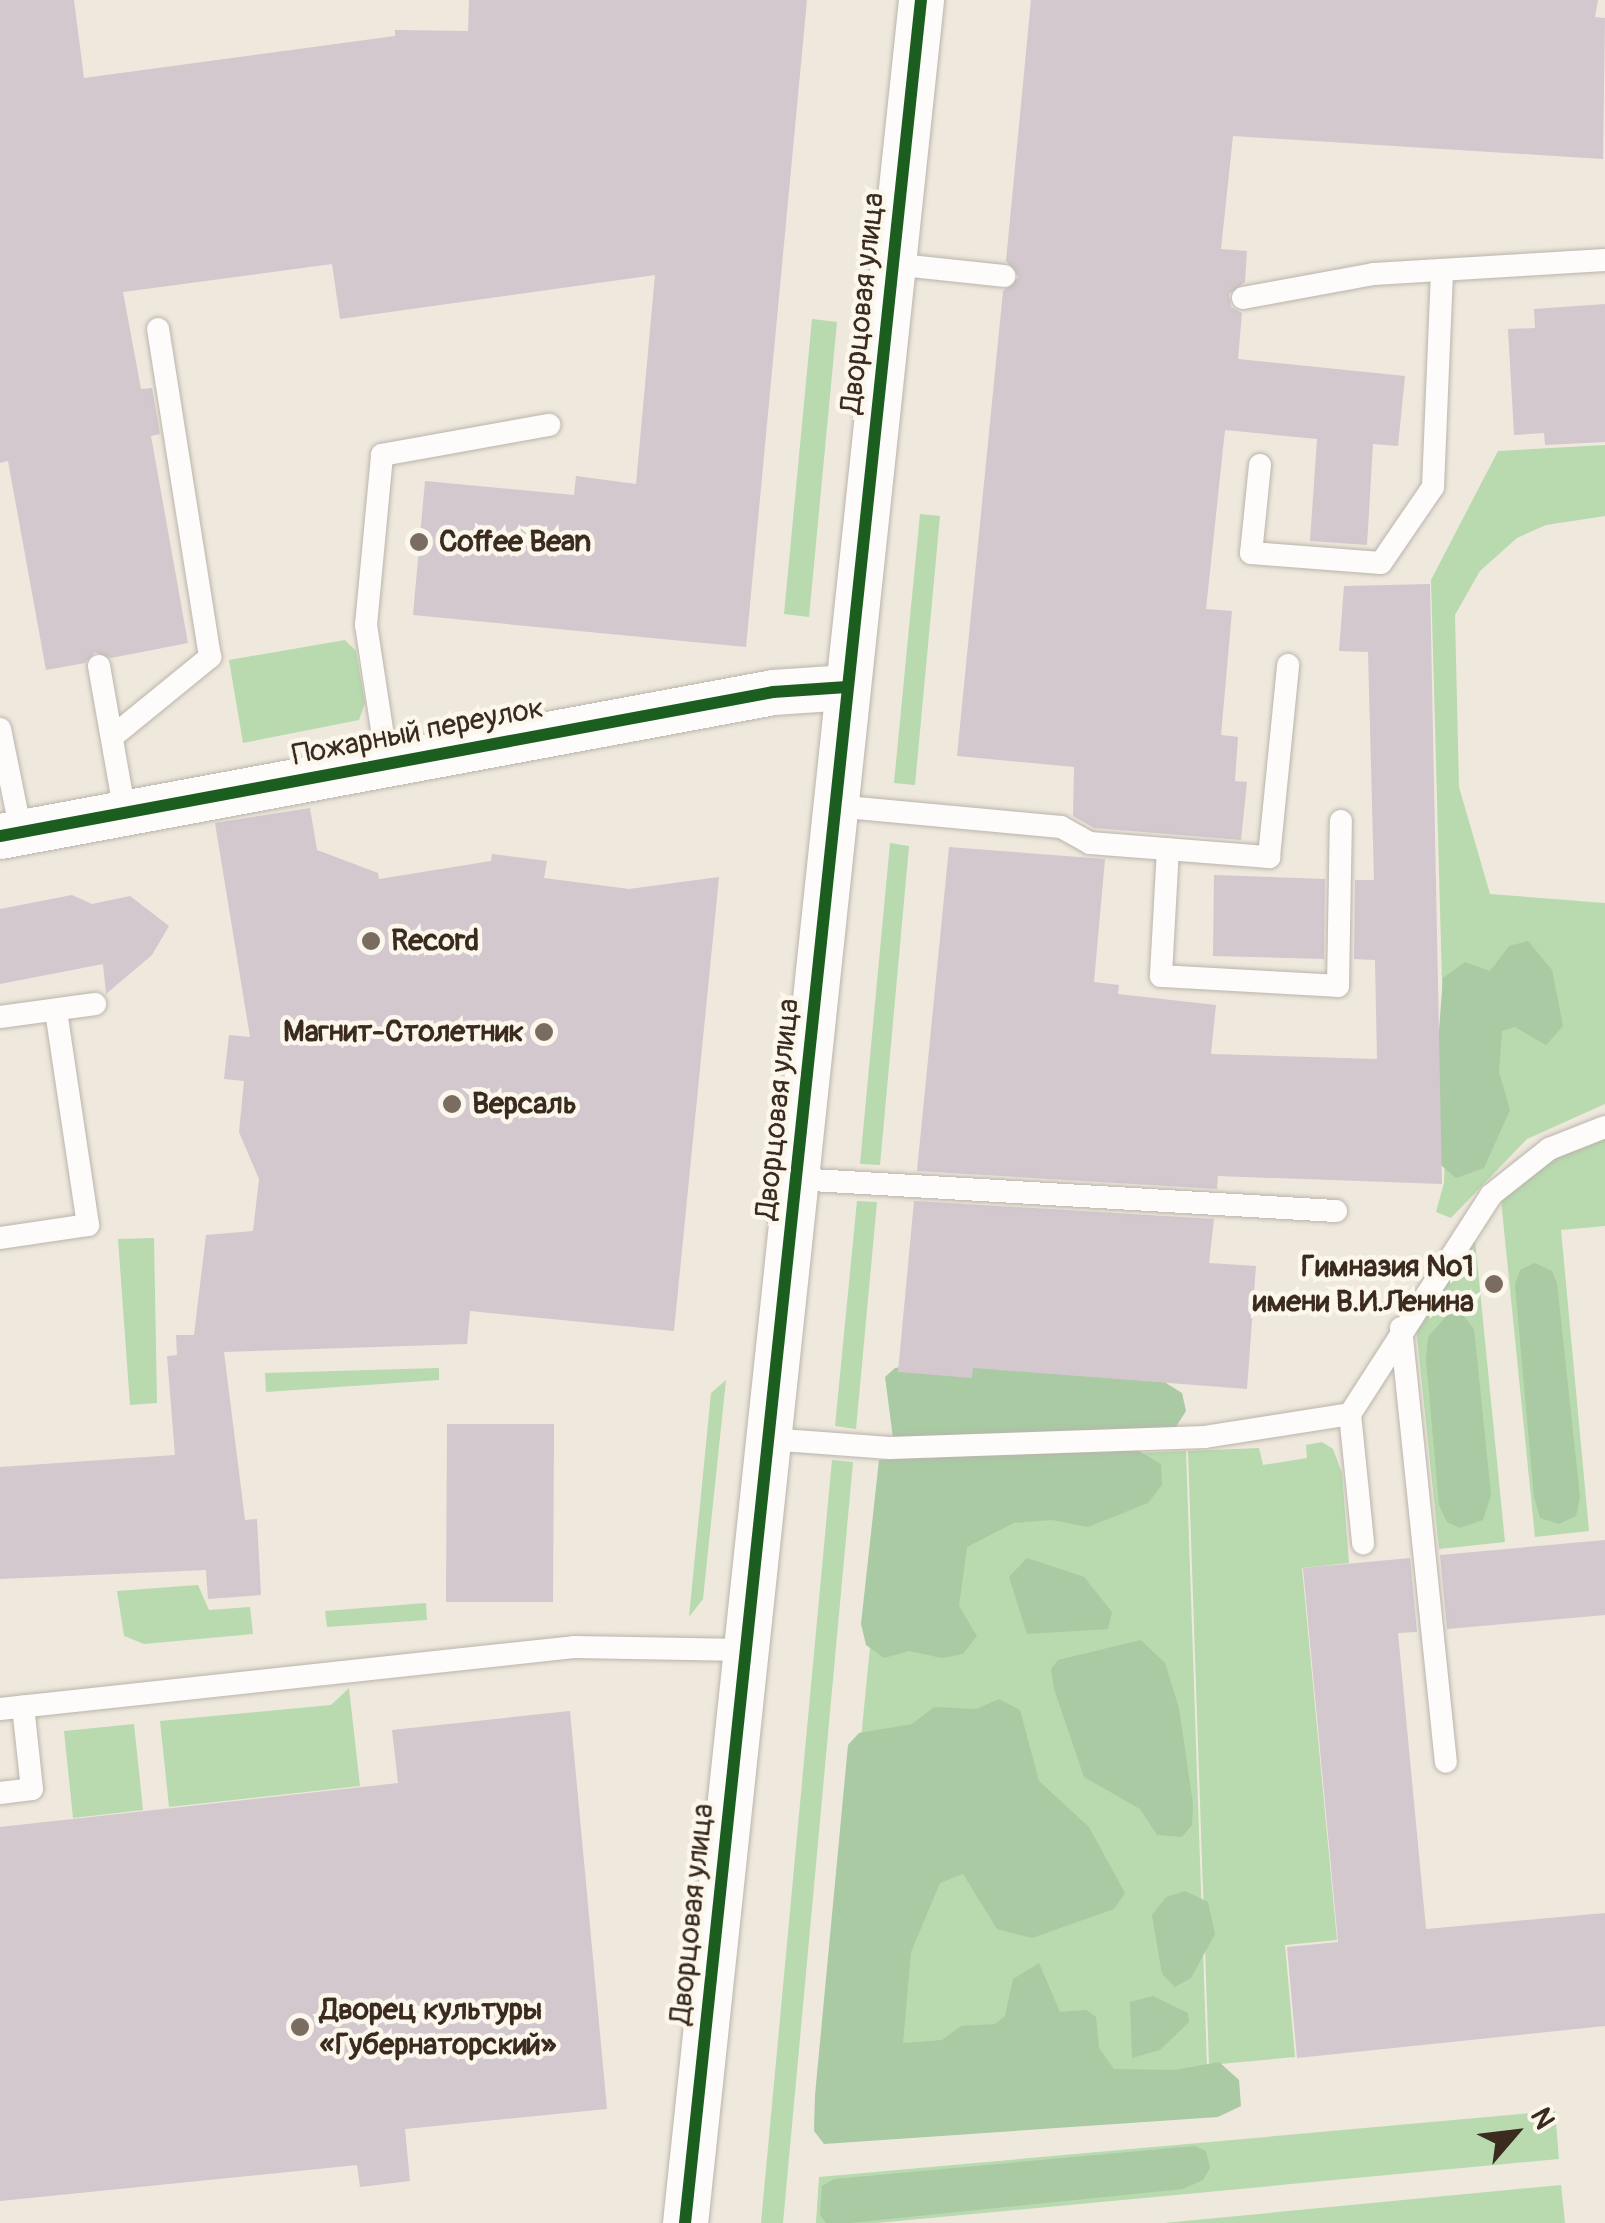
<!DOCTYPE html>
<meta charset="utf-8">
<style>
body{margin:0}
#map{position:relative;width:1605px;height:2223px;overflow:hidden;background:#efe8dd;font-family:Pangolin,sans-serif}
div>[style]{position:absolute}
.green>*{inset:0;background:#b8daae}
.forest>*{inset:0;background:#a9caa3}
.building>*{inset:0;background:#d2c8ce}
.roads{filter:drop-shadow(0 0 2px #bab4ac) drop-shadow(0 0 2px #bab4ac)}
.service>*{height:22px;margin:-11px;padding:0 11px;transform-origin:11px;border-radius:11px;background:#fdfcfa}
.minor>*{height:45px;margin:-22.5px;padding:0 22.5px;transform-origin:22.5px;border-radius:22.5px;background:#fdfcfa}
.cycleway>*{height:12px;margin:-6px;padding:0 6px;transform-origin:6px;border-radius:6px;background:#1b5e20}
.dots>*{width:28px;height:28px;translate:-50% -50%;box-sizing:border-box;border:5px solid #fbf7ec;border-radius:50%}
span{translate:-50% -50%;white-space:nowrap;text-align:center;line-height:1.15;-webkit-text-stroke:9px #fbf7ec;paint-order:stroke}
.street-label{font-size:30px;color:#3b2a1e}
.poi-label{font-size:30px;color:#3b2a1e;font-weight:700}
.left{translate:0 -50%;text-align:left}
.right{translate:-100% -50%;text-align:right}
.north{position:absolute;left:1465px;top:2083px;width:100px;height:100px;-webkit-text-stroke:8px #fbf7ec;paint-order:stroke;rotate:62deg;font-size:28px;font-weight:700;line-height:40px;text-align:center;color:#3b2a1e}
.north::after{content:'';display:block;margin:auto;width:35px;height:45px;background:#3b2a1e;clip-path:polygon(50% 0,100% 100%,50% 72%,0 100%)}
</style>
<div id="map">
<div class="green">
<div style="clip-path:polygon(812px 319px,837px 322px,809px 617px,784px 614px)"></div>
<div style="clip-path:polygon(1605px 445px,1605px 516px,1546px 525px,1517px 538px,1480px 571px,1455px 615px,1459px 787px,1490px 894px,1605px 903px,1605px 1104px,1527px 1139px,1451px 1218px,1436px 1212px,1444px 1183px,1446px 1127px,1431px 580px,1498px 451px)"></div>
<div style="clip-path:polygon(920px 514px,940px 516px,915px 785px,894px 783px)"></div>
<div style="clip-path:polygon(345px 640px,356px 651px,365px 703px,359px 720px,243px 743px,229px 660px)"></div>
<div style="clip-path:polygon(890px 843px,909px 846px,880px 1165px,860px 1164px)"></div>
<div style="clip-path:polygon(1605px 1137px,1605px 1226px,1561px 1230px,1589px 1531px,1535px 1537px,1501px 1200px,1556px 1158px)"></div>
<div style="clip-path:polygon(857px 1201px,877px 1202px,856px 1429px,835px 1426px)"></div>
<div style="clip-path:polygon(154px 1238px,157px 1403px,130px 1405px,118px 1239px)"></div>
<div style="clip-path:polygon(1475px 1240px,1505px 1542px,1439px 1549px,1416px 1327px)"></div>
<div style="clip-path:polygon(439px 1368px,439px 1380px,266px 1392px,265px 1373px)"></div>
<div style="clip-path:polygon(726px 1380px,703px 1599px,689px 1617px,711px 1393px)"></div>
<div style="clip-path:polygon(1322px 1442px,1333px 1449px,1342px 1473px,1349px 1563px,1302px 1568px,1337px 1940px,1285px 1945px,1295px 2057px,1209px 2065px,1188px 1451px,1259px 1448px,1263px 1465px,1307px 1458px,1306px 1445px)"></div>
<div style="clip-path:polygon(1186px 1451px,1207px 2067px,825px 2107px,888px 1463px)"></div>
<div style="clip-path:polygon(832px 1460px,853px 1462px,783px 2223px,761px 2223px)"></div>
<div style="clip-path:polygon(198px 1585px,209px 1610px,250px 1607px,253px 1634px,144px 1644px,124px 1636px,117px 1591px)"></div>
<div style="clip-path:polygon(426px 1603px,427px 1620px,327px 1627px,325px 1611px)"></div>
<div style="clip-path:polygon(349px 1688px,360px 1786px,169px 1807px,160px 1721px,331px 1705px)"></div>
<div style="clip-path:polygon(134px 1724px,143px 1810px,73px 1818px,64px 1731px)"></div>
<div style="clip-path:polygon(1555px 2111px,1559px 2159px,877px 2223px,816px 2223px,819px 2177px)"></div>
<div style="clip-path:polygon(1561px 2185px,1565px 2223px,1164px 2223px)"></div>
</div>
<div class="forest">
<div style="clip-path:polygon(1528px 941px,1552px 970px,1563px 1026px,1546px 1045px,1515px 1027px,1502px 1031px,1499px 1072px,1510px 1110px,1484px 1168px,1456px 1178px,1435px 1160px,1431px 1134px,1443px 978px,1465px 962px,1490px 971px,1509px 946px)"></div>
<div style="clip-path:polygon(1535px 1263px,1552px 1271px,1557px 1283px,1580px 1497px,1576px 1516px,1559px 1524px,1540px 1518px,1534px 1497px,1515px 1285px,1520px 1270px)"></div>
<div style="clip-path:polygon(1448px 1314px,1463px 1315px,1474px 1329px,1491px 1495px,1483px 1520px,1460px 1528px,1447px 1522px,1439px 1505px,1426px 1360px,1428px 1337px)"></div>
<div style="clip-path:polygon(924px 1364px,1161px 1380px,1182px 1393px,1186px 1411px,1174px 1430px,893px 1438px,885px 1377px,895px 1368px)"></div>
<div style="clip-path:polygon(1134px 1448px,1161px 1464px,1162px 1485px,1148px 1503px,1088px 1527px,1052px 1520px,1014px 1523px,967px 1547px,959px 1606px,977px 1636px,963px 1654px,942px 1658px,909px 1651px,884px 1658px,866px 1645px,861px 1624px,879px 1460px)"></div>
<div style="clip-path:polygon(1027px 1558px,1084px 1577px,1112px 1612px,1108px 1629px,1027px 1634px,1009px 1577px)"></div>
<div style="clip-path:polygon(1141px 1640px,1165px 1663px,1179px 1708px,1193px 1804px,1192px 1825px,1182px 1837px,1157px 1835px,1140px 1809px,1084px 1777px,1054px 1689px,1051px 1669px,1058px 1660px)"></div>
<div style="clip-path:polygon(999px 1699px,1020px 1710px,1039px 1781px,1089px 1827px,1125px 1893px,1114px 1909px,1032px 1938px,997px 1929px,963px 1874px,940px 1883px,911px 1952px,903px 2043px,942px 2040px,961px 2026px,995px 2024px,1005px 2016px,1013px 1979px,1039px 1963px,1060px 2012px,1086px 2010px,1096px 2017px,1099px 2048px,1114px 2069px,1175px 2070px,1219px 2062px,1239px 2080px,1241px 2106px,1218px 2117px,824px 2144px,814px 2131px,815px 2095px,848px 1745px,859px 1733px,912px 1724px,934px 1707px,976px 1709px)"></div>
<div style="clip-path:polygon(1185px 1891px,1208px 1902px,1215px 1934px,1191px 1978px,1175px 1987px,1162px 1974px,1152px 1915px,1166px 1897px)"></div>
<div style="clip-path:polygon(1153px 1996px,1188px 2013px,1189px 2022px,1160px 2050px,1132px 2058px,1130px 2002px)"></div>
<div style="clip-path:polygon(1195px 2146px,1206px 2151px,1210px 2168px,1203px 2180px,1183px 2189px,850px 2223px,826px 2223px,820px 2215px,822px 2186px,834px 2179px)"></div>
</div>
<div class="building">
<div style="clip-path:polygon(0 0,74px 0,84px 78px,395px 36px,395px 30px,468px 31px,469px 0,807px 0,746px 647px,413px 615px,425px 481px,574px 495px,576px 476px,636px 484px,655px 275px,340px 319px,332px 264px,123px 292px,141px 389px,152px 388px,160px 434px,151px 436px,188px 643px,111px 658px,95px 652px,85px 663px,46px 670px,8px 461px,0 463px)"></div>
<div style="clip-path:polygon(1031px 0,1598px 0,1595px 17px,1605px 18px,1603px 159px,1233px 136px,1221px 249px,1247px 251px,1245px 282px,1229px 294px,1231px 307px,1242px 313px,1238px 359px,1405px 376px,1398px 446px,1373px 444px,1367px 545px,1310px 541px,1317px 439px,1225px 430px,1206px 609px,1232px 611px,1221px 735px,1238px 737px,1235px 781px,1247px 782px,1241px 840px,1094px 828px,1073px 816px,1074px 767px,957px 756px,1003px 291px,1019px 277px,1006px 261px)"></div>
<div style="clip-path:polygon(1605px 304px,1605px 442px,1545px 445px,1544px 433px,1514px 435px,1508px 329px,1535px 328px,1534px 309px)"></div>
<div style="clip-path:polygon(1430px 584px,1442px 1184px,1218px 1176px,1217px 1189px,917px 1171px,949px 847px,1105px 859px,1094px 982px,1119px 985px,1118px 994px,1216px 1005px,1211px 1054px,1377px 1059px,1375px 960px,1354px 959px,1355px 880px,1374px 880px,1368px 652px,1339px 651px,1344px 586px)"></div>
<div style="clip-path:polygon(310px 808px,317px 850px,378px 873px,379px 879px,491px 861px,492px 854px,547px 861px,544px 878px,629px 889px,719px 877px,674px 1331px,470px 1311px,467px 1344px,224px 1352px,245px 1520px,257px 1519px,261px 1595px,208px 1599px,206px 1570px,0 1579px,0 1467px,175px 1455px,167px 1356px,177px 1355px,176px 1335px,194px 1335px,206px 1235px,253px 1231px,259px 1179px,239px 1132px,244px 1081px,224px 1079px,229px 1035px,250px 1037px,215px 823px)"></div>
<div style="clip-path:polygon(1214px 875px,1325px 879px,1324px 959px,1213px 956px)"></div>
<div style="clip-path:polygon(72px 895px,92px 904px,130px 896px,169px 926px,152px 955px,106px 994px,103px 964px,0 984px,0 909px)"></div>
<div style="clip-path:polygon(914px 1201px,1214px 1219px,1209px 1263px,1256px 1266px,1247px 1389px,973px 1368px,972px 1378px,898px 1372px)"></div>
<div style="clip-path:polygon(447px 1424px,554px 1424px,553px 1602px,446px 1602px)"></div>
<div style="clip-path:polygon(1605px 1540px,1605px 1615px,1447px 1629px,1440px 1555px)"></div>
<div style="clip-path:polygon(1410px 1558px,1417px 1632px,1398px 1633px,1426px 1929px,1605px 1913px,1605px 2026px,1297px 2058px,1287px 1947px,1338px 1942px,1303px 1568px)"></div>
<div style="clip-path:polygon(570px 1711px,607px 2109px,405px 2129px,410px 2181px,360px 2187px,357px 2165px,0 2201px,0 1827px,398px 1783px,392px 1730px)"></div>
</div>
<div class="roads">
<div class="service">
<div style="left:892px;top:264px;width:113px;rotate:6.1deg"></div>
<div style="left:1243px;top:298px;width:133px;rotate:-10.4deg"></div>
<div style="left:1374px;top:274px;width:231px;rotate:-3.5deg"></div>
<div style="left:1260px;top:465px;width:88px;rotate:95.8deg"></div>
<div style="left:1251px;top:553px;width:130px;rotate:4.4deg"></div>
<div style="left:1381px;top:563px;width:92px;rotate:-55.6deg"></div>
<div style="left:1433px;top:487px;width:217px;rotate:-87.6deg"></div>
<div style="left:99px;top:666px;width:149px;rotate:80deg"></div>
<div style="left:0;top:729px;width:105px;rotate:78.5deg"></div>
<div style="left:112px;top:737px;width:127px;rotate:-39.2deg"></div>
<div style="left:210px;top:657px;width:332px;rotate:-99deg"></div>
<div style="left:387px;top:762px;width:139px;rotate:-98.7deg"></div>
<div style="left:366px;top:625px;width:171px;rotate:-84.6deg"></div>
<div style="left:382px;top:455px;width:170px;rotate:-10.2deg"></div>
<div style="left:835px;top:806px;width:227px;rotate:5.3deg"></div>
<div style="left:1061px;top:827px;width:33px;rotate:29deg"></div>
<div style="left:1090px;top:843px;width:180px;rotate:4.5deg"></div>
<div style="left:1269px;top:857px;width:193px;rotate:-84.3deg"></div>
<div style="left:1168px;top:849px;width:127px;rotate:93.2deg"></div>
<div style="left:1161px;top:976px;width:177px;rotate:3.2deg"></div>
<div style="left:1338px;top:986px;width:165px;rotate:-89deg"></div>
<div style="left:0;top:1017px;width:96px;rotate:-7.8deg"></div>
<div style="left:795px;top:1179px;width:542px;rotate:3.39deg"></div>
<div style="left:0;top:1238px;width:89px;rotate:-8.4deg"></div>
<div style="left:88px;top:1225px;width:217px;rotate:-98.5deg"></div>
<div style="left:1401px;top:1328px;width:436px;rotate:84.1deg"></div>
<div style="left:1350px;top:1414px;width:260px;rotate:-57.2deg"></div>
<div style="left:1491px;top:1195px;width:74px;rotate:-38.4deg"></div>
<div style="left:1549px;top:1149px;width:60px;rotate:-21.4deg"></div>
<div style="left:768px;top:1439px;width:122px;rotate:4.2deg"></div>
<div style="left:890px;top:1448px;width:315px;rotate:-2deg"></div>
<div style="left:1205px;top:1437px;width:147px;rotate:-9deg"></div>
<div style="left:1350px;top:1414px;width:130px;rotate:84.2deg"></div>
<div style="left:0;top:1709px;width:577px;rotate:-6.16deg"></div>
<div style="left:574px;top:1647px;width:171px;rotate:1deg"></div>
<div style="left:0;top:1793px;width:32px;rotate:-7deg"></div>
<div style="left:32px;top:1789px;width:83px;rotate:-96.2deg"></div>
</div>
<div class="minor">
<div style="left:0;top:836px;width:786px;rotate:-10.55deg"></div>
<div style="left:773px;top:692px;width:74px;rotate:-3.9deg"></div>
<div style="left:685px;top:2223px;width:2235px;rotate:-83.94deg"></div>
</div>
</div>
<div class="cycleway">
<div style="left:0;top:836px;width:786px;rotate:-10.55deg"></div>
<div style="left:773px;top:692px;width:74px;rotate:-3.9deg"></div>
<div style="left:685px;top:2223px;width:2235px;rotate:-83.94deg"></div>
</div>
<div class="dots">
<div style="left:419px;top:542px;background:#7a6c61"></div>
<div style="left:371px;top:941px;background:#7a6c61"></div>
<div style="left:544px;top:1032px;background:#7a6c61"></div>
<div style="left:452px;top:1104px;background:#7a6c61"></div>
<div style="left:1494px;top:1284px;background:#7a6c61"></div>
<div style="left:300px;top:2027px;background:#7a6c61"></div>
</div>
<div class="street-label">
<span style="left:863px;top:303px;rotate:-84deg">Дворцовая улица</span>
<span style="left:418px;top:732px;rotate:-11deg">Пожарный переулок</span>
<span style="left:778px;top:1109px;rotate:-84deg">Дворцовая улица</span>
<span style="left:692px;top:1914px;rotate:-84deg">Дворцовая улица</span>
</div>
<div class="poi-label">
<span class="left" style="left:439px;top:542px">Coffee Bean</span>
<span class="left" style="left:391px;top:941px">Record</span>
<span class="right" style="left:524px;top:1032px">Магнит-Столетник</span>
<span class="left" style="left:472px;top:1104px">Версаль</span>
<span class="right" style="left:1474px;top:1284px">Гимназия №1<br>имени В.И.Ленина</span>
<span class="left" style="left:320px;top:2027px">Дворец культуры<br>«Губернаторский»</span>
</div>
<div class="north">N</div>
</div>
